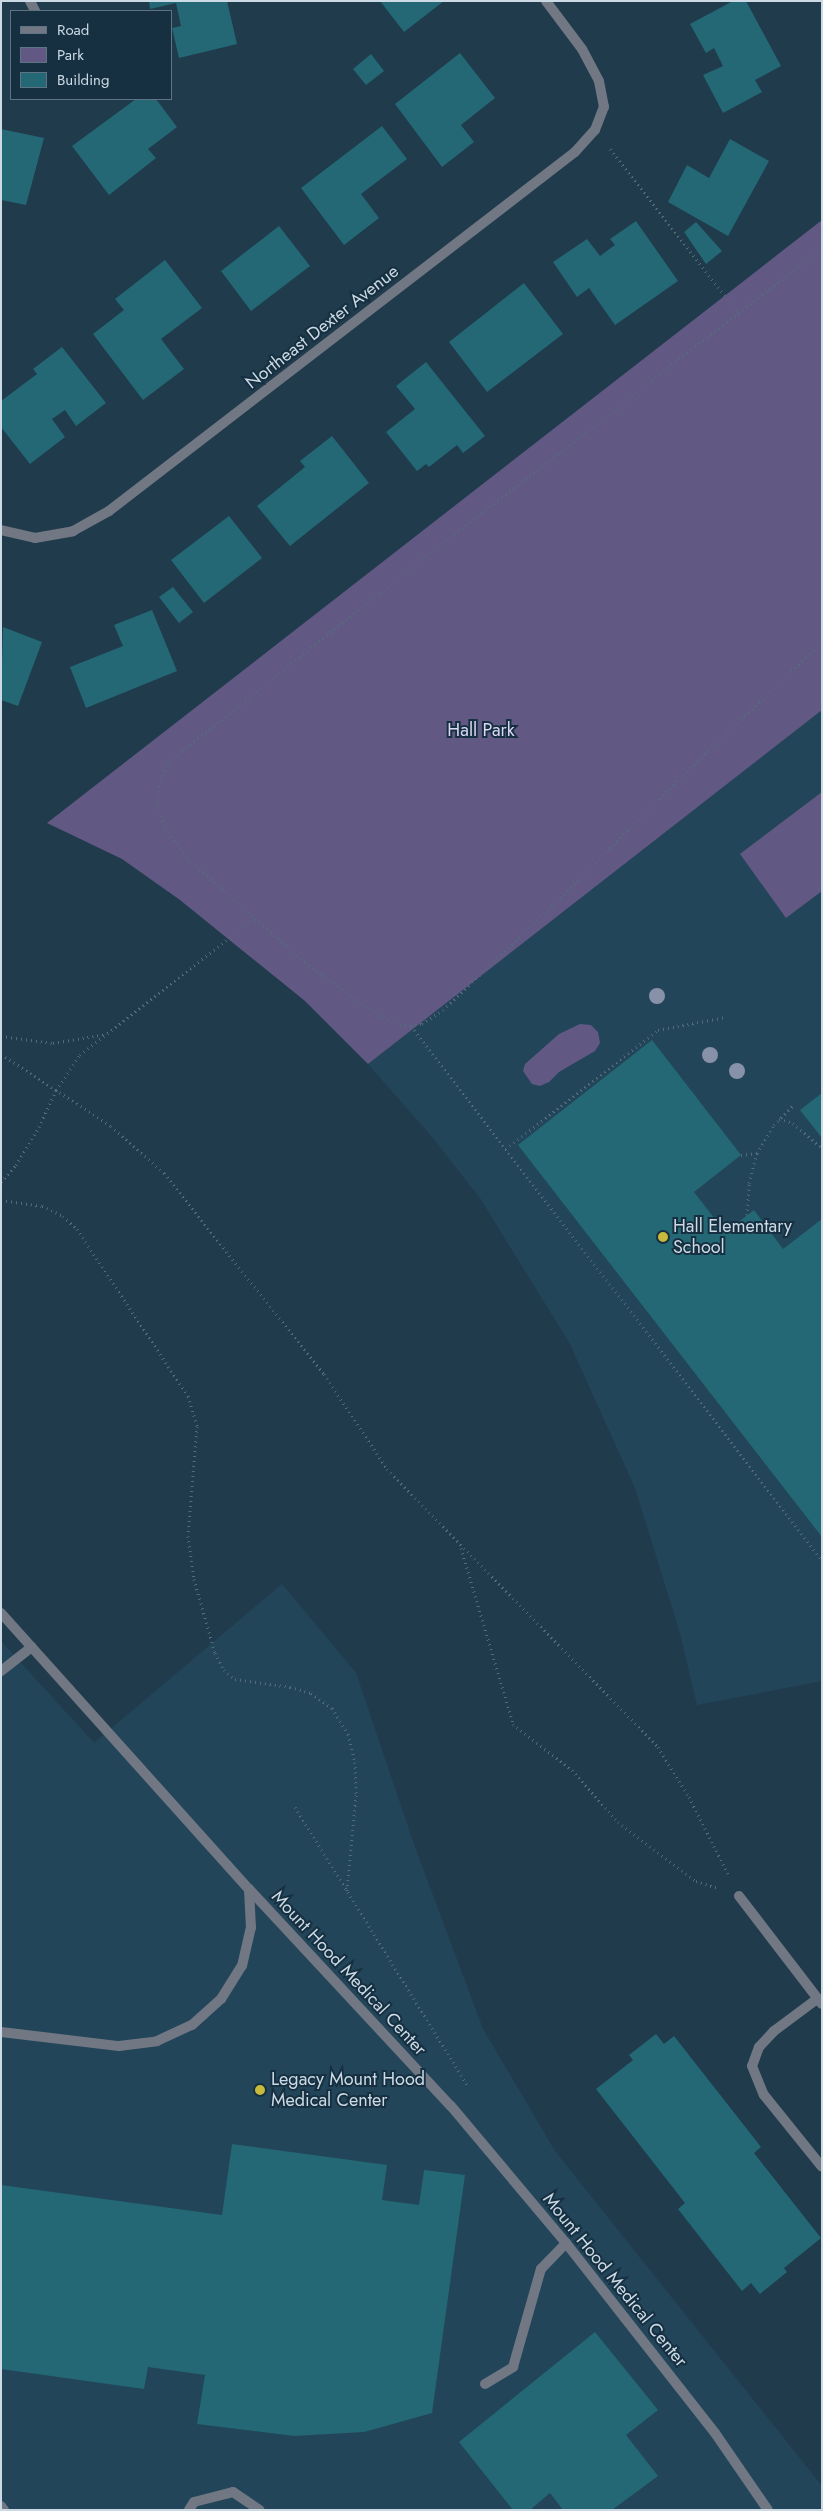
<!DOCTYPE html>
<style>
body{margin:0}
#map{position:relative;width:823px;height:2511px;overflow:hidden;background:#203b4c;font-family:Jost,sans-serif}
div>[style]{position:absolute}
.built>*{inset:0;background:#23455a}
.green>*{inset:0;background:#615884}
.building>*{inset:0;background:#236874}
.path>*{height:3px;margin-top:-1.5px;transform-origin:0;background:repeating-linear-gradient(90deg,#546b7b 0 1px,transparent 0 5px)}
.lane>*{height:10px;margin:-5px;padding:0 5px;transform-origin:5px;border-radius:5px;background:#717783}
.street>*{height:10px;margin:-5px;padding:0 5px;transform-origin:5px;border-radius:5px;background:#717783}
.trees>*{width:16px;height:16px;margin:-8px;border-radius:50%;background:#8791a8}
.dots>*{width:14px;height:14px;translate:-50% -50%;box-sizing:border-box;border:2px solid #163041;border-radius:50%}
span{translate:-50% -50%;white-space:nowrap;text-align:center;line-height:1.15;-webkit-text-stroke:4px #163041;paint-order:stroke}
.street-label{font-size:18px;color:#cbdae5}
.park-label{font-size:18px;color:#dbd7f4}
.poi-label{font-size:18px;color:#cbdae5}
.left{translate:0 -50%;text-align:left}
.frame{position:absolute;inset:0;border:2px solid #cbdae5;pointer-events:none}
.legend{position:absolute;left:10px;top:10px;width:162px;height:90px;box-sizing:border-box;background:#163041;border:1px solid #5e7483;margin:0;padding:6px 9px;list-style:none;font-size:15px;color:#cbdae5}
.legend li{display:flex;align-items:center;gap:10px;height:25px}
.legend b{width:25px;border:1px solid #5e7483}
</style>
<div id="map">
<div class="built">
<div style="clip-path:polygon(822px 710px,822px 1681px,697px 1705px,680px 1633px,635px 1488px,570px 1344px,480px 1198px,432px 1137px,368px 1064px)"></div>
<div style="clip-path:polygon(282px 1584px,356px 1673px,416px 1850px,483px 2029px,555px 2151px,822px 2486px,822px 2510px,1px 2510px,1px 1641px,94px 1743px)"></div>
</div>
<div class="green">
<div style="clip-path:polygon(822px 220px,822px 710px,368px 1064px,305px 1001px,180px 900px,122px 859px,47px 823px)"></div>
<div style="clip-path:polygon(822px 792px,822px 891px,786px 918px,740px 854px)"></div>
<div style="clip-path:polygon(580px 1024px,591px 1025px,598px 1032px,600px 1043px,595px 1051px,559px 1072px,549px 1082px,540px 1086px,532px 1084px,523px 1071px,525px 1064px,559px 1034px)"></div>
</div>
<div class="building">
<div style="clip-path:polygon(149px 1px,227px 1px,237px 44px,179px 58px,172px 28px,181px 26px,176px 3px,150px 9px)"></div>
<div style="clip-path:polygon(380px 1px,444px 1px,404px 32px)"></div>
<div style="clip-path:polygon(733px 1px,746px 1px,781px 66px,755px 80px,762px 92px,723px 113px,703px 75px,723px 66px,714px 48px,706px 53px,690px 24px)"></div>
<div style="clip-path:polygon(460px 53px,495px 98px,461px 125px,474px 142px,442px 167px,395px 104px)"></div>
<div style="clip-path:polygon(371px 54px,384px 71px,366px 85px,353px 69px)"></div>
<div style="clip-path:polygon(136px 99px,156px 99px,177px 127px,148px 149px,156px 158px,109px 195px,72px 146px)"></div>
<div style="clip-path:polygon(382px 126px,407px 159px,361px 194px,379px 218px,344px 245px,301px 188px)"></div>
<div style="clip-path:polygon(1px 129px,44px 138px,26px 205px,1px 200px)"></div>
<div style="clip-path:polygon(730px 139px,769px 161px,728px 236px,668px 202px,687px 165px,709px 178px)"></div>
<div style="clip-path:polygon(636px 221px,678px 281px,615px 325px,589px 288px,577px 297px,553px 262px,587px 239px,600px 256px,615px 245px,610px 239px)"></div>
<div style="clip-path:polygon(696px 222px,722px 251px,706px 264px,684px 232px)"></div>
<div style="clip-path:polygon(279px 226px,310px 266px,251px 311px,221px 271px)"></div>
<div style="clip-path:polygon(165px 260px,202px 308px,161px 339px,184px 369px,143px 400px,93px 334px,124px 310px,115px 299px)"></div>
<div style="clip-path:polygon(524px 283px,563px 334px,487px 392px,449px 342px)"></div>
<div style="clip-path:polygon(62px 347px,106px 403px,76px 426px,65px 410px,52px 419px,65px 437px,30px 464px,1px 427px,1px 401px,37px 374px,33px 369px)"></div>
<div style="clip-path:polygon(426px 362px,485px 436px,463px 453px,457px 445px,429px 467px,426px 464px,417px 471px,386px 432px,415px 409px,396px 386px)"></div>
<div style="clip-path:polygon(332px 436px,369px 483px,290px 546px,257px 506px,305px 467px,300px 461px)"></div>
<div style="clip-path:polygon(229px 516px,262px 558px,204px 603px,171px 560px)"></div>
<div style="clip-path:polygon(173px 587px,193px 612px,179px 623px,159px 597px)"></div>
<div style="clip-path:polygon(152px 610px,177px 671px,86px 708px,70px 667px,123px 646px,114px 625px)"></div>
<div style="clip-path:polygon(3px 627px,42px 642px,18px 706px,1px 700px)"></div>
<div style="clip-path:polygon(652px 1040px,741px 1155px,694px 1192px,725px 1232px,754px 1210px,783px 1249px,822px 1219px,822px 1537px,518px 1145px)"></div>
<div style="clip-path:polygon(822px 1093px,822px 1138px,800px 1110px)"></div>
<div style="clip-path:polygon(656px 2034px,664px 2044px,674px 2036px,761px 2147px,754px 2153px,821px 2238px,784px 2268px,787px 2272px,760px 2294px,751px 2283px,742px 2291px,678px 2209px,685px 2203px,596px 2089px,633px 2060px,629px 2055px)"></div>
<div style="clip-path:polygon(232px 2144px,387px 2165px,382px 2200px,419px 2205px,424px 2170px,465px 2175px,432px 2413px,364px 2432px,294px 2436px,197px 2424px,205px 2375px,148px 2367px,144px 2389px,1px 2369px,1px 2185px,222px 2215px)"></div>
<div style="clip-path:polygon(595px 2332px,658px 2410px,626px 2435px,658px 2476px,612px 2510px,563px 2510px,550px 2493px,530px 2510px,513px 2510px,459px 2442px)"></div>
</div>
<div class="path">
<div style="left:610px;top:149px;width:207px;rotate:51.9deg"></div>
<div style="left:822px;top:248px;width:563px;rotate:142.07deg"></div>
<div style="left:378px;top:594px;width:253px;rotate:141.3deg"></div>
<div style="left:181px;top:752px;width:14px;rotate:141deg"></div>
<div style="left:170px;top:761px;width:22px;rotate:117deg"></div>
<div style="left:160px;top:781px;width:25px;rotate:95deg"></div>
<div style="left:158px;top:806px;width:23px;rotate:72deg"></div>
<div style="left:165px;top:828px;width:39px;rotate:53deg"></div>
<div style="left:188px;top:859px;width:156px;rotate:41.4deg"></div>
<div style="left:305px;top:962px;width:90px;rotate:36deg"></div>
<div style="left:378px;top:1015px;width:24px;rotate:24deg"></div>
<div style="left:400px;top:1025px;width:22px;rotate:-3deg"></div>
<div style="left:422px;top:1024px;width:25px;rotate:-34deg"></div>
<div style="left:443px;top:1010px;width:152px;rotate:-43.7deg"></div>
<div style="left:553px;top:905px;width:184px;rotate:-45deg"></div>
<div style="left:683px;top:775px;width:192px;rotate:-43.7deg"></div>
<div style="left:411px;top:1026px;width:674px;rotate:52.42deg"></div>
<div style="left:1px;top:1036px;width:52px;rotate:7.7deg"></div>
<div style="left:53px;top:1043px;width:54px;rotate:-9.6deg"></div>
<div style="left:1px;top:1054px;width:131px;rotate:33.2deg"></div>
<div style="left:111px;top:1126px;width:71px;rotate:41.6deg"></div>
<div style="left:164px;top:1173px;width:257px;rotate:51.5deg"></div>
<div style="left:324px;top:1374px;width:114px;rotate:56.4deg"></div>
<div style="left:387px;top:1469px;width:388px;rotate:45.7deg"></div>
<div style="left:658px;top:1747px;width:59px;rotate:58.2deg"></div>
<div style="left:689px;top:1797px;width:89px;rotate:63.1deg"></div>
<div style="left:779px;top:1119px;width:15px;rotate:16deg"></div>
<div style="left:793px;top:1123px;width:38px;rotate:41deg"></div>
<div style="left:506px;top:1149px;width:193px;rotate:-38.1deg"></div>
<div style="left:658px;top:1030px;width:69px;rotate:-10.8deg"></div>
<div style="left:741px;top:1155px;width:16px;rotate:-7deg"></div>
<div style="left:1px;top:1182px;width:23px;rotate:-49deg"></div>
<div style="left:16px;top:1165px;width:44px;rotate:-58.8deg"></div>
<div style="left:39px;top:1127px;width:41px;rotate:-65.3deg"></div>
<div style="left:56px;top:1090px;width:42px;rotate:-55.6deg"></div>
<div style="left:80px;top:1055px;width:221px;rotate:-38.2deg"></div>
<div style="left:1px;top:1200px;width:41px;rotate:8.3deg"></div>
<div style="left:42px;top:1206px;width:23px;rotate:25deg"></div>
<div style="left:63px;top:1216px;width:19px;rotate:43deg"></div>
<div style="left:77px;top:1229px;width:201px;rotate:56.4deg"></div>
<div style="left:188px;top:1396px;width:31px;rotate:73deg"></div>
<div style="left:197px;top:1426px;width:110px;rotate:94.7deg"></div>
<div style="left:188px;top:1536px;width:43px;rotate:82.1deg"></div>
<div style="left:194px;top:1579px;width:77px;rotate:74.2deg"></div>
<div style="left:215px;top:1653px;width:19px;rotate:62deg"></div>
<div style="left:224px;top:1670px;width:14px;rotate:39deg"></div>
<div style="left:235px;top:1679px;width:56px;rotate:8.3deg"></div>
<div style="left:290px;top:1687px;width:22px;rotate:16deg"></div>
<div style="left:311px;top:1693px;width:26px;rotate:36deg"></div>
<div style="left:332px;top:1708px;width:31px;rotate:58deg"></div>
<div style="left:348px;top:1734px;width:29px;rotate:76deg"></div>
<div style="left:355px;top:1762px;width:33px;rotate:88deg"></div>
<div style="left:356px;top:1795px;width:96px;rotate:95.4deg"></div>
<div style="left:747px;top:1215px;width:32px;rotate:-86deg"></div>
<div style="left:749px;top:1183px;width:31px;rotate:-75deg"></div>
<div style="left:757px;top:1153px;width:33px;rotate:-59deg"></div>
<div style="left:774px;top:1125px;width:29px;rotate:-46deg"></div>
<div style="left:461px;top:1548px;width:184px;rotate:73.5deg"></div>
<div style="left:513px;top:1724px;width:75px;rotate:37.9deg"></div>
<div style="left:572px;top:1770px;width:69px;rotate:48.5deg"></div>
<div style="left:618px;top:1822px;width:98px;rotate:37.1deg"></div>
<div style="left:696px;top:1881px;width:22px;rotate:18deg"></div>
<div style="left:295px;top:1807px;width:328px;rotate:58.2deg"></div>
</div>
<div class="lane">
<div style="left:1px;top:1613px;width:371px;rotate:48.1deg"></div>
<div style="left:249px;top:1889px;width:296px;rotate:47.1deg"></div>
<div style="left:451px;top:2106px;width:179px;rotate:50deg"></div>
<div style="left:566px;top:2243px;width:241px;rotate:51.9deg"></div>
<div style="left:715px;top:2433px;width:93px;rotate:55.5deg"></div>
<div style="left:1px;top:1671px;width:39px;rotate:-38deg"></div>
<div style="left:817px;top:1999px;width:54px;rotate:143.3deg"></div>
<div style="left:774px;top:2031px;width:22px;rotate:133deg"></div>
<div style="left:759px;top:2047px;width:20px;rotate:110deg"></div>
<div style="left:752px;top:2066px;width:31px;rotate:68deg"></div>
<div style="left:764px;top:2095px;width:92px;rotate:51.1deg"></div>
<div style="left:1px;top:2032px;width:119px;rotate:6.8deg"></div>
<div style="left:119px;top:2046px;width:38px;rotate:-7deg"></div>
<div style="left:157px;top:2041px;width:38px;rotate:-25deg"></div>
<div style="left:192px;top:2025px;width:39px;rotate:-42deg"></div>
<div style="left:221px;top:1999px;width:39px;rotate:-58deg"></div>
<div style="left:242px;top:1966px;width:39px;rotate:-77deg"></div>
<div style="left:251px;top:1928px;width:39px;rotate:-93deg"></div>
<div style="left:485px;top:2384px;width:33px;rotate:-31deg"></div>
<div style="left:513px;top:2367px;width:102px;rotate:-74.1deg"></div>
<div style="left:541px;top:2269px;width:36px;rotate:-46deg"></div>
<div style="left:1px;top:2506px;width:5px;rotate:53deg"></div>
<div style="left:189px;top:2510px;width:9px;rotate:-58deg"></div>
<div style="left:194px;top:2502px;width:40px;rotate:-14.4deg"></div>
<div style="left:233px;top:2492px;width:32px;rotate:34deg"></div>
</div>
<div class="street">
<div style="left:30px;top:1px;width:11px;rotate:63deg"></div>
<div style="left:1px;top:530px;width:35px;rotate:13deg"></div>
<div style="left:35px;top:538px;width:39px;rotate:-10deg"></div>
<div style="left:73px;top:531px;width:41px;rotate:-29.1deg"></div>
<div style="left:109px;top:511px;width:588px;rotate:-37.61deg"></div>
<div style="left:575px;top:152px;width:30px;rotate:-48deg"></div>
<div style="left:595px;top:130px;width:25px;rotate:-69deg"></div>
<div style="left:604px;top:107px;width:26px;rotate:-101deg"></div>
<div style="left:599px;top:81px;width:36px;rotate:-118deg"></div>
<div style="left:582px;top:49px;width:60px;rotate:-126.9deg"></div>
<div style="left:739px;top:1896px;width:136px;rotate:52.5deg"></div>
</div>
<div class="trees">
<div style="left:657px;top:996px"></div>
<div style="left:710px;top:1055px"></div>
<div style="left:737px;top:1071px"></div>
</div>
<div class="dots">
<div style="left:663px;top:1237px;background:#c8bb3b"></div>
<div style="left:260px;top:2090px;background:#c8bb3b"></div>
</div>
<div class="street-label">
<span style="left:322px;top:327px;rotate:-38deg">Northeast Dexter Avenue</span>
<span style="left:349px;top:1973px;rotate:47deg">Mount Hood Medical Center</span>
<span style="left:615px;top:2280px;rotate:51deg">Mount Hood Medical Center</span>
</div>
<div class="park-label">
<span style="left:481px;top:730px">Hall Park</span>
</div>
<div class="poi-label">
<span class="left" style="left:673px;top:1237px">Hall Elementary<br>School</span>
<span class="left" style="left:271px;top:2090px">Legacy Mount Hood<br>Medical Center</span>
</div>
<div class="frame"></div>
<ul class="legend">
<li><b style="height:6px;background:#717783"></b>Road</li>
<li><b style="height:14px;background:#615884"></b>Park</li>
<li><b style="height:14px;background:#236874"></b>Building</li>
</ul>
</div>
